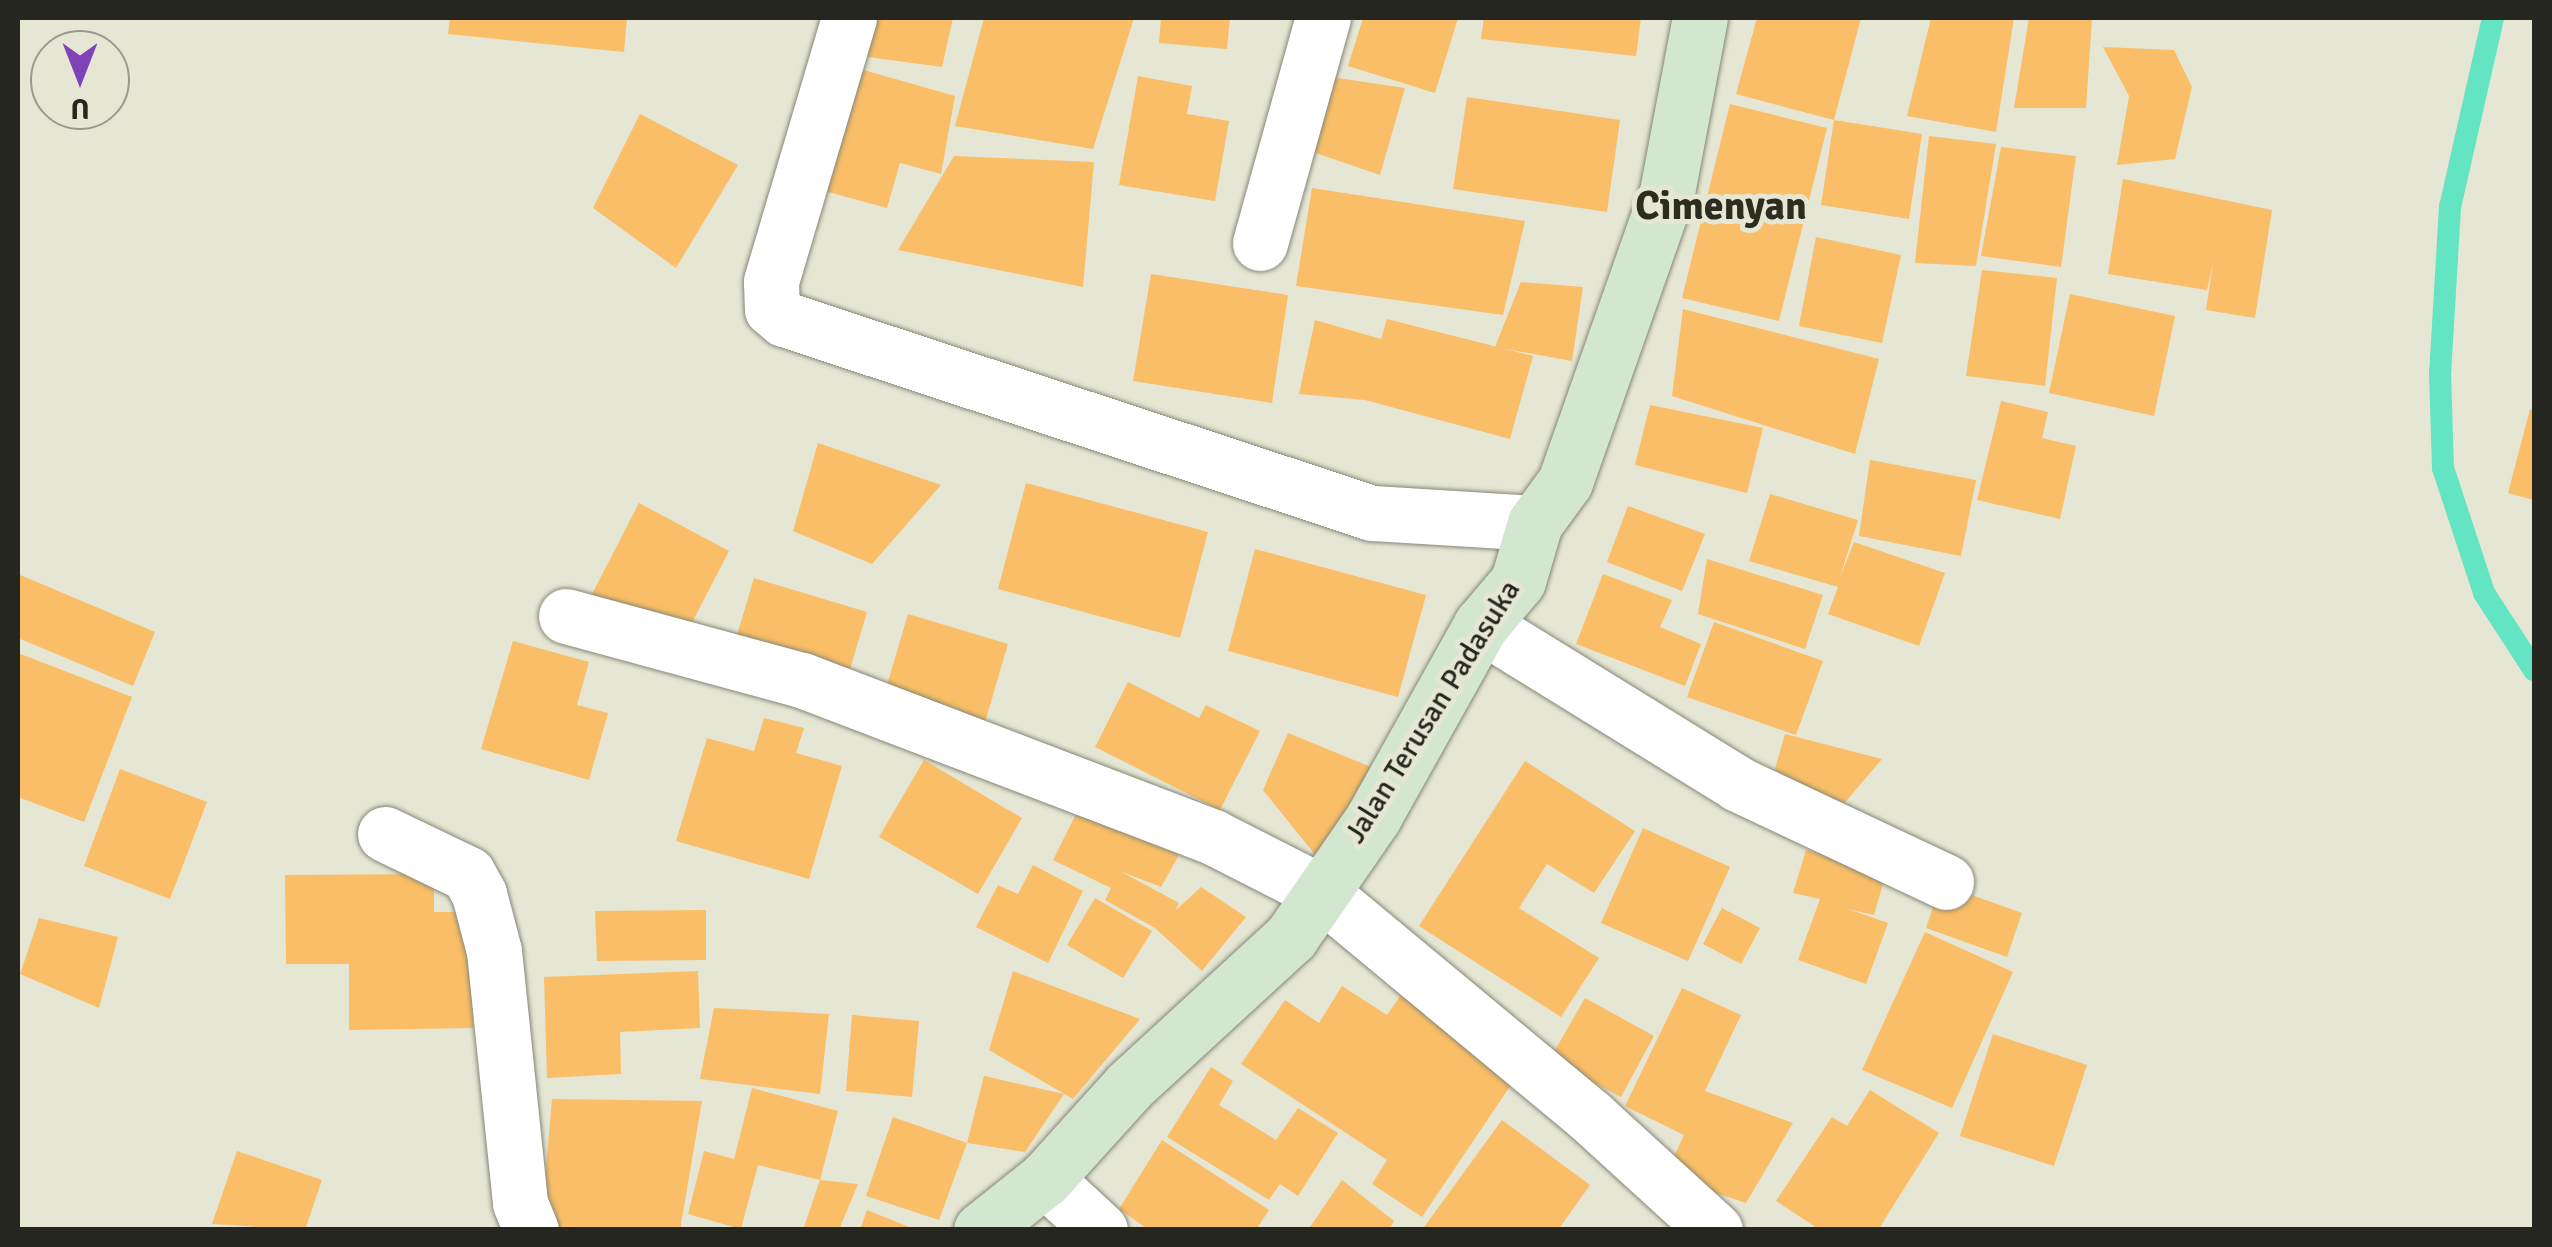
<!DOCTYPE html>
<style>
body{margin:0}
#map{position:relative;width:2552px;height:1247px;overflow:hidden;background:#e6e6d5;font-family:Signika,sans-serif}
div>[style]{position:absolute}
.stream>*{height:22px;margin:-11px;padding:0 11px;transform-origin:11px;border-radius:11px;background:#63e4c2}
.building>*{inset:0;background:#f9be67}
.roads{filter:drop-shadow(0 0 2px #868777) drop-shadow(0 0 2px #868777)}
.street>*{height:55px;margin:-27.5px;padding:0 27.5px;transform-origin:27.5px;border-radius:27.5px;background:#fff}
.secondary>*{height:55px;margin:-27.5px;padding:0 27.5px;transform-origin:27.5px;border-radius:27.5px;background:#d3e6d0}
span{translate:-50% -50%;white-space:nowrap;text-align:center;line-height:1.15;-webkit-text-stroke:10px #e6e6d5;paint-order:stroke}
.street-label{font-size:30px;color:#262620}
.district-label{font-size:40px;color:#2c2c1f;font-weight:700}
.frame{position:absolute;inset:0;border:20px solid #262620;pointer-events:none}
.north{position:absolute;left:30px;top:30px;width:100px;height:100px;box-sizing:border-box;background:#e6e6d5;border:2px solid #99998d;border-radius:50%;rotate:180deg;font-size:28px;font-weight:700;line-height:40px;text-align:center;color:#262620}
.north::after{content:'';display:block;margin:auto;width:35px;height:45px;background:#8042b7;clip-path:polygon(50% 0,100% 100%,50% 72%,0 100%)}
</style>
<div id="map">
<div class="stream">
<div style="left:2493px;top:18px;width:194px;rotate:102.8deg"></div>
<div style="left:2450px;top:207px;width:166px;rotate:93.4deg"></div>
<div style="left:2440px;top:373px;width:95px;rotate:88.2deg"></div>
<div style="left:2443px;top:468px;width:132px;rotate:71.8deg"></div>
<div style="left:2484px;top:593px;width:92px;rotate:57deg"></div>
</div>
<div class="building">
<div style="clip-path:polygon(450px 18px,627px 18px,624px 52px,448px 34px)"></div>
<div style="clip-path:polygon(874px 18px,953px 18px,942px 67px,868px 57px)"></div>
<div style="clip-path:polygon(984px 18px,1134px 18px,1093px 149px,955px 126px)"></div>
<div style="clip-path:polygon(1161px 18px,1230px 18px,1227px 49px,1159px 43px)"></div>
<div style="clip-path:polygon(1363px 18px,1458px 18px,1435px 93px,1348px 66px)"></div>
<div style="clip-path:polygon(1484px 18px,1641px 18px,1636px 56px,1481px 39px)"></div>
<div style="clip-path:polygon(1757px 18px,1861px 18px,1834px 120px,1922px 134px,1909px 219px,1821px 205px,1834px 120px,1736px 94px)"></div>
<div style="clip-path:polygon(1931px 18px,2014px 18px,1996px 132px,1907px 116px)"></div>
<div style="clip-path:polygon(2029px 18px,2092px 18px,2086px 108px,2014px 108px)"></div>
<div style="clip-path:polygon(2103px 47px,2174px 50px,2192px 87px,2175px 159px,2117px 165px,2129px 96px)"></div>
<div style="clip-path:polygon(839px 63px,955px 96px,941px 174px,900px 163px,887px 208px,806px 186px)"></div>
<div style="clip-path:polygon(1138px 76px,1192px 86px,1187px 114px,1229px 121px,1215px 201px,1119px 185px)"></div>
<div style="clip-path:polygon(1331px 77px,1405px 88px,1380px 175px,1307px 150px)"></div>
<div style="clip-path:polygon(1467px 97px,1620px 120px,1607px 212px,1453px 189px)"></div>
<div style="clip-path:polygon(1730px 104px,1827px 128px,1779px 321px,1682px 298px)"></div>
<div style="clip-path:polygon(640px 114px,738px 165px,676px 268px,593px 208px)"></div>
<div style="clip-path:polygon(1929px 136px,1996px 144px,1976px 266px,1915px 263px)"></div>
<div style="clip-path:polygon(2001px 147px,2076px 156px,2061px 267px,1981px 256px)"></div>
<div style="clip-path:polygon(954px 156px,1094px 162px,1083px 287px,898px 250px)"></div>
<div style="clip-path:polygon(2123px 179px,2272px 210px,2255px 318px,2206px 310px,2213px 263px,2207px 290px,2108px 274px)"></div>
<div style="clip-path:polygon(1312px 188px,1525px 221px,1503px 315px,1296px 286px)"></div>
<div style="clip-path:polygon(1816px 237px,1901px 255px,1882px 343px,1799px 326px)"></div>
<div style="clip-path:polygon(1982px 270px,2057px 278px,2045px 386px,1966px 376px)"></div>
<div style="clip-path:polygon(1151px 274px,1288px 295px,1272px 403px,1133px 381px)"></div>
<div style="clip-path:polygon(1521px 282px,1583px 287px,1572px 361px,1495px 347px)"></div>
<div style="clip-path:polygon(2070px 294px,2175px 316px,2154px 416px,2049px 393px)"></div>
<div style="clip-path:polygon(1683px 309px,1879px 359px,1855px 454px,1672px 396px)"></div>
<div style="clip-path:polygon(1387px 319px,1533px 356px,1510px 439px,1365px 400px,1299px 394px,1315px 320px,1381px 339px)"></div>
<div style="clip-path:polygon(2001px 401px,2048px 412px,2042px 438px,2076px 446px,2060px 519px,1977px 500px)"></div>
<div style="clip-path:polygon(1650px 405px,1763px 428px,1747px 493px,1635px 465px)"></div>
<div style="clip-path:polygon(2530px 409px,2534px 411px,2534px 500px,2508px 493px)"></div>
<div style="clip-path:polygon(818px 443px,941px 485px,872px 564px,793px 531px)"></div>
<div style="clip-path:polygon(1870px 460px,1976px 480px,1961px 556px,1859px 536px)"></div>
<div style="clip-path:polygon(1026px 483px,1208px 532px,1180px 638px,998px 589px)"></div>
<div style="clip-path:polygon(1770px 494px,1858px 520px,1840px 577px,1854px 542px,1945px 573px,1919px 646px,1828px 614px,1838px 587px,1749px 561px)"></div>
<div style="clip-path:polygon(639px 503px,729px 551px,681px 644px,591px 596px)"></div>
<div style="clip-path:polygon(1628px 506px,1705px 534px,1682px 591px,1607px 562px)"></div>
<div style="clip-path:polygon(1255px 549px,1426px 595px,1398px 697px,1228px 651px)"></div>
<div style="clip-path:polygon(1707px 559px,1823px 595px,1805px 649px,1698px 614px)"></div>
<div style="clip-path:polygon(18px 574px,155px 632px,133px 686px,18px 638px)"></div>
<div style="clip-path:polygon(1603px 574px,1672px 600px,1660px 627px,1701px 644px,1685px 686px,1576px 644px)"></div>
<div style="clip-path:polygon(754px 578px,867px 612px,845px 686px,732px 652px)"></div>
<div style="clip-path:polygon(908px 614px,1008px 644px,985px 722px,885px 692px)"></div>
<div style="clip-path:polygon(1714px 622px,1823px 661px,1796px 735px,1687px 697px)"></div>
<div style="clip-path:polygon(513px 641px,589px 662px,577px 705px,608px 713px,589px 780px,481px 749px)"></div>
<div style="clip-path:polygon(18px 653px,132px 697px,84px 822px,18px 797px)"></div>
<div style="clip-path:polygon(1128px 682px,1199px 718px,1206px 705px,1260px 731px,1220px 810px,1095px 747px)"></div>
<div style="clip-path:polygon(764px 718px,804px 728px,796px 753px,842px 766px,809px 879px,676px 841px,707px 738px,754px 751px)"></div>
<div style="clip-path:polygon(1288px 733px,1371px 767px,1325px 867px,1263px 790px)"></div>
<div style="clip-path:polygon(1785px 734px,1882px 759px,1829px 821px,1775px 769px)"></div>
<div style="clip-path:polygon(924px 760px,1022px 818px,978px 894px,879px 837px)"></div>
<div style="clip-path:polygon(1525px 761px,1635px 831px,1594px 893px,1547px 864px,1519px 908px,1599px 958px,1561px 1017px,1419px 926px)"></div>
<div style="clip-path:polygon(120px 769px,207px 802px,170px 899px,84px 866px)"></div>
<div style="clip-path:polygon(1078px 810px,1183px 848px,1161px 887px,1120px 871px,1179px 903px,1175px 911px,1201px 887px,1246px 917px,1202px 971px,1155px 928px,1105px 900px,1111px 888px,1053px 860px)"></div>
<div style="clip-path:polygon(1643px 828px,1730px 867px,1688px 961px,1601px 923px)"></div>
<div style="clip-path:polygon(1806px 850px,1886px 873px,1874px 915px,1848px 909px,1888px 923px,1866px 984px,1798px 960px,1820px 899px,1793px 893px)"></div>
<div style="clip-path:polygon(1033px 865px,1083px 891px,1048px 963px,976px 927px,998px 885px,1018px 894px)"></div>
<div style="clip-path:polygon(434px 874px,434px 912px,472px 912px,473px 1028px,349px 1030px,349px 964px,286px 964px,285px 875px)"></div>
<div style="clip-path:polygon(1941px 884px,2022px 913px,2007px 957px,1926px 928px)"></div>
<div style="clip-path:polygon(1095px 898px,1152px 931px,1123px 978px,1067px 945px)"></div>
<div style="clip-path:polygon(1722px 908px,1760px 928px,1741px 964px,1703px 944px)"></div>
<div style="clip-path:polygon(706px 910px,706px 960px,597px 961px,595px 911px)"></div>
<div style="clip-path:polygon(39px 918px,118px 937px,99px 1008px,20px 974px)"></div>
<div style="clip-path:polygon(1925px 932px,2013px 972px,1952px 1108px,1862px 1070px)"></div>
<div style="clip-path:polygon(698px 971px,700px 1028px,620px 1032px,621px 1074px,547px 1078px,544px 977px)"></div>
<div style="clip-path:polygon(1013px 971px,1140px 1019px,1073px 1099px,989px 1050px)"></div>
<div style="clip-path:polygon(1342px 986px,1387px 1015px,1407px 986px,1525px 1064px,1422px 1217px,1372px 1184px,1387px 1160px,1241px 1064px,1285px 1000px,1319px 1023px)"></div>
<div style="clip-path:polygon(1682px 988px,1741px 1015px,1705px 1091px,1793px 1123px,1746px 1203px,1665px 1176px,1684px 1135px,1625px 1106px)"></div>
<div style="clip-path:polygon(1585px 998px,1654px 1036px,1621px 1097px,1550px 1059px)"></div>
<div style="clip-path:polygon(714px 1008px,829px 1014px,820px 1094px,700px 1079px)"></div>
<div style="clip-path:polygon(852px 1015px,919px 1021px,912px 1097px,846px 1091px)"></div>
<div style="clip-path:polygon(1993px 1034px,2087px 1065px,2054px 1166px,1960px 1136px)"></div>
<div style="clip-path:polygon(1211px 1067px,1233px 1081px,1219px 1105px,1276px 1140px,1298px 1108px,1338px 1133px,1298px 1196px,1280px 1184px,1269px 1200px,1167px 1137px)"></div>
<div style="clip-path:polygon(984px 1076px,1064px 1094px,1025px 1152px,967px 1143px,939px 1220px,866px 1196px,893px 1117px,967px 1143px)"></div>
<div style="clip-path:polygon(752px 1088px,838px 1111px,820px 1180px,758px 1165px,741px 1229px,688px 1214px,704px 1151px,734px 1159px)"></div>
<div style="clip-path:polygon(1870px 1090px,1939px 1133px,1878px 1230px,1820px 1230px,1776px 1201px,1832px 1117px,1847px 1126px)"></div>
<div style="clip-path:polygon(552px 1099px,702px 1101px,680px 1230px,541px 1226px)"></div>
<div style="clip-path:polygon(1502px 1120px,1590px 1185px,1558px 1230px,1422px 1230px)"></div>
<div style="clip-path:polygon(1162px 1140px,1269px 1210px,1256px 1230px,1149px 1230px,1119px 1209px)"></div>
<div style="clip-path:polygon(237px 1151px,322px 1180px,305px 1230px,212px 1224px)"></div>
<div style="clip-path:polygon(820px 1180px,858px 1184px,839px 1230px,803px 1230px)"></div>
<div style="clip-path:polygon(1342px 1180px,1394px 1221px,1389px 1230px,1308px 1230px)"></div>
<div style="clip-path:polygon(867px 1210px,914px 1229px,914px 1230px,860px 1230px)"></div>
</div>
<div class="roads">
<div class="street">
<div style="left:849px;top:18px;width:275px;rotate:106.5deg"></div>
<div style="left:771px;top:282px;width:27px;rotate:88deg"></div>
<div style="left:772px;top:309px;width:16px;rotate:40deg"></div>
<div style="left:784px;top:319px;width:619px;rotate:18.26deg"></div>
<div style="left:1372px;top:513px;width:163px;rotate:3.5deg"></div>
<div style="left:1260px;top:243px;width:234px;rotate:-74.4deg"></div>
<div style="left:566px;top:616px;width:245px;rotate:15.2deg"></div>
<div style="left:802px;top:680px;width:440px;rotate:20.9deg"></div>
<div style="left:1213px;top:837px;width:119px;rotate:27deg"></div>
<div style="left:1319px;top:891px;width:352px;rotate:39.7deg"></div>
<div style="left:1590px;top:1116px;width:169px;rotate:42.4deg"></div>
<div style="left:1481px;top:625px;width:302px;rotate:31.7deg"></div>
<div style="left:1738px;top:784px;width:230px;rotate:25.2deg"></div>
<div style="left:385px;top:834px;width:92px;rotate:25.7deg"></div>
<div style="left:468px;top:874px;width:23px;rotate:61deg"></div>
<div style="left:479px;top:894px;width:59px;rotate:75.3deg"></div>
<div style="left:494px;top:951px;width:253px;rotate:84.1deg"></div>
<div style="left:520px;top:1203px;width:29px;rotate:68deg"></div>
<div style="left:1045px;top:1179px;width:75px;rotate:42.8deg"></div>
</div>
<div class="secondary">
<div style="left:981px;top:1230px;width:82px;rotate:-38.6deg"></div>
<div style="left:1045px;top:1179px;width:125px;rotate:-47.9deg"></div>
<div style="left:1129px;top:1086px;width:220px;rotate:-42.6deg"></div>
<div style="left:1291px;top:937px;width:145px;rotate:-55.4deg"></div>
<div style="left:1373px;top:818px;width:221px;rotate:-60.8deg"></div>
<div style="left:1481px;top:625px;width:57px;rotate:-49.9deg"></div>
<div style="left:1518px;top:581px;width:60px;rotate:-73.7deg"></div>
<div style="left:1535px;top:523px;width:51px;rotate:-53.8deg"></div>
<div style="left:1565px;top:482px;width:307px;rotate:-70.6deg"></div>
<div style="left:1667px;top:192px;width:177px;rotate:-79.3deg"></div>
</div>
</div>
<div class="street-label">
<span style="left:1433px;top:712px;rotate:-58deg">Jalan Terusan Padasuka</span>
</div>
<div class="district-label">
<span style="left:1721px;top:206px">Cimenyan</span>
</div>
<div class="frame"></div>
<div class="north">U</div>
</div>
